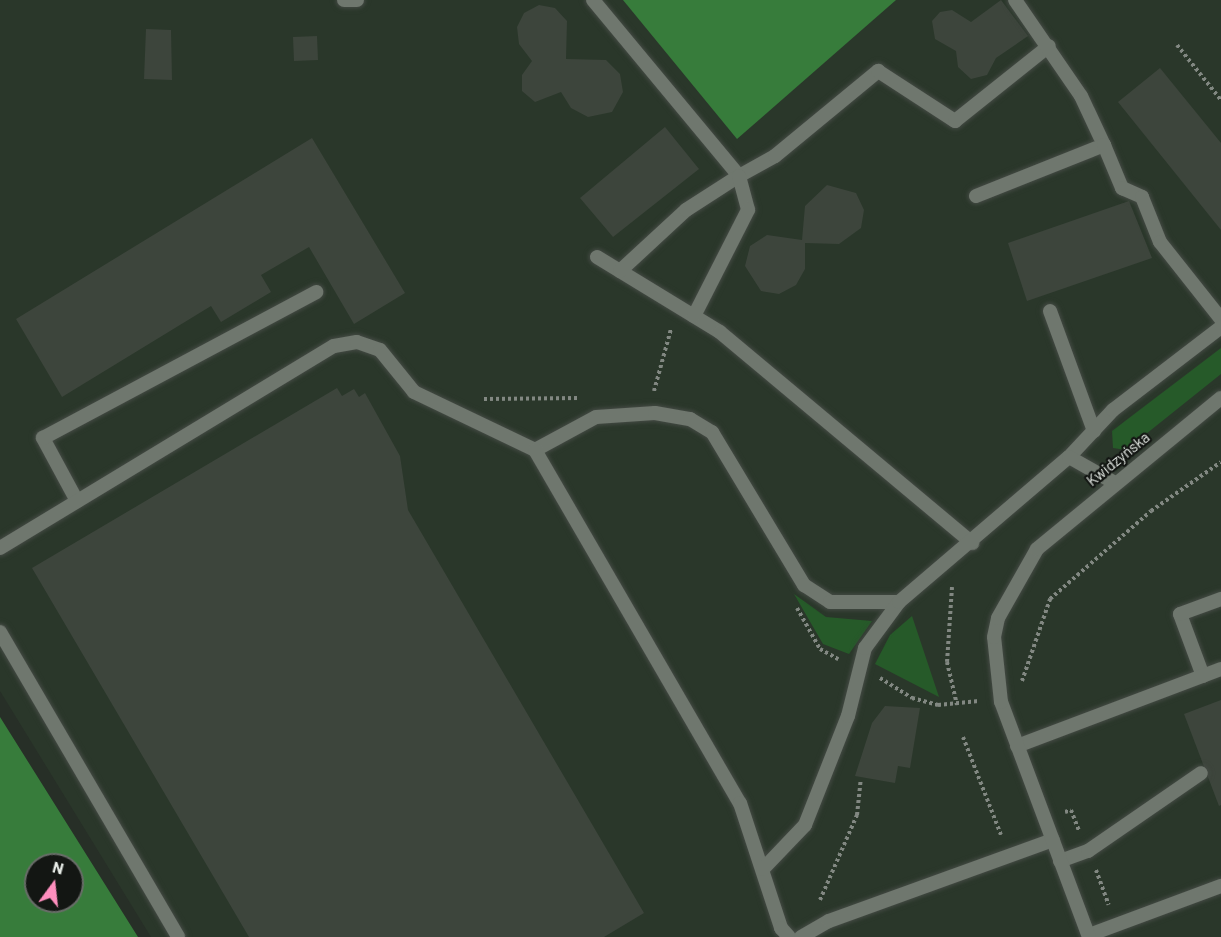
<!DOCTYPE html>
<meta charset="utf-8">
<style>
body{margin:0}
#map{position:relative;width:1221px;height:937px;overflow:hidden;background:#272f27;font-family:Barlow,sans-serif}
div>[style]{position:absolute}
.built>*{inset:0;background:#2a372a}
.green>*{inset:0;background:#265a29}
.water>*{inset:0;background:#377c3b}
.building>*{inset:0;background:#3d453c}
.path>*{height:4px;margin-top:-2px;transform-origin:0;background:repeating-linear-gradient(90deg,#828882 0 3px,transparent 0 6px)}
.roads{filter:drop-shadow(0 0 2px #444a44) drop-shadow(0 0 2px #444a44)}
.service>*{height:14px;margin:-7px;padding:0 7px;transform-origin:7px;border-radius:7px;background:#6f776e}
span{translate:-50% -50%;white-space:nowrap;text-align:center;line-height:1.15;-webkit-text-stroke:4.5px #131613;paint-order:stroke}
.street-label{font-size:15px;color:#e8ede8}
.north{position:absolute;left:24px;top:853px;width:60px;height:60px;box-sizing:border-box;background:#131613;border:2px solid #686c68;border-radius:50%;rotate:15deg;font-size:16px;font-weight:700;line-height:24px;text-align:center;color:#e8ede8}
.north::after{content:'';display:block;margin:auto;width:21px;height:27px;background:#fe8ebd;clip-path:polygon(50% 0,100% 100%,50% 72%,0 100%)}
</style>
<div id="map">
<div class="built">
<div style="clip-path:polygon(0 0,1221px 0,1221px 937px,151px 937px,0 691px)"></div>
</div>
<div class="green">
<div style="clip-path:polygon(1221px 348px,1221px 374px,1126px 450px,1113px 448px,1112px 431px)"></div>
<div style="clip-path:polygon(794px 594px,826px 617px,872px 621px,849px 654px,823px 644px)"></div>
<div style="clip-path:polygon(912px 616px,939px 697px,875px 664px,890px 635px)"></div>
</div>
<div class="water">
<div style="clip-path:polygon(623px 0,896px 0,737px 139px)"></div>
<div style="clip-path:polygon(evenodd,0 717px,138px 937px,0 937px,0 717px,36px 865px,72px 865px,72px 901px,36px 901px,36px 865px)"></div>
</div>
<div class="building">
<div style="clip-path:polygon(1001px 0,1028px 36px,996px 58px,987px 75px,971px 79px,958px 67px,956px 51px,935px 39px,932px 21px,940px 12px,952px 10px,971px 22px)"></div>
<div style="clip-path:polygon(539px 5px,555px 8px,567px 21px,566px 59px,606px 60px,620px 74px,623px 92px,612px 112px,588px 117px,571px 108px,561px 92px,535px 102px,522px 91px,522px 75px,532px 61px,519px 44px,517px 27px,524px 13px)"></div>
<div style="clip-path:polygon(146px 29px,171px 30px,172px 80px,144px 79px)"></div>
<div style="clip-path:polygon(317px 36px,318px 60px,294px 61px,293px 37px)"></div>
<div style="clip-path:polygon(1160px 68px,1221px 143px,1221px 230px,1118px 102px)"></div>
<div style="clip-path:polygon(665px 127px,699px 169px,613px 237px,580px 198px)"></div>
<div style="clip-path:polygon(312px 138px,405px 293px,354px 324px,309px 247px,261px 275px,271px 292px,221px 322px,211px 306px,62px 397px,16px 319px)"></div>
<div style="clip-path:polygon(827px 185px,856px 193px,864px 210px,861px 228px,839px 244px,805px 243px,805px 269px,796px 285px,779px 294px,761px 291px,745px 266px,750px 246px,767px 235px,802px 240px,805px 206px)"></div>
<div style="clip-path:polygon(1129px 201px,1152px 258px,1027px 301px,1008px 243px)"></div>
<div style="clip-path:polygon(337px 388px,342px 396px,354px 389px,359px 397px,365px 393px,400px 456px,408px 510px,644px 913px,604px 937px,249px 937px,32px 568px)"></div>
<div style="clip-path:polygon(1221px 700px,1221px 805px,1219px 806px,1184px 714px)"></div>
<div style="clip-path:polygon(885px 706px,920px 708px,910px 768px,898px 766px,895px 783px,855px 776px,872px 723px)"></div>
</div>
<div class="path">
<div style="left:1177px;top:45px;width:70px;rotate:51.3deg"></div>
<div style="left:654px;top:391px;width:64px;rotate:-74.7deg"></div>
<div style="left:484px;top:399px;width:96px;rotate:-0.6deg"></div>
<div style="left:952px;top:587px;width:75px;rotate:93.8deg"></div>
<div style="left:947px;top:662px;width:44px;rotate:76.9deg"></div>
<div style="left:797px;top:608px;width:47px;rotate:60.7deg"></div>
<div style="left:820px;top:649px;width:21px;rotate:29deg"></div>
<div style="left:880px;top:678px;width:38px;rotate:32deg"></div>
<div style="left:912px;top:698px;width:27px;rotate:15deg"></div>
<div style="left:938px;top:705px;width:41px;rotate:-5.6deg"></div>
<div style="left:1022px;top:681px;width:87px;rotate:-71.1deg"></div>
<div style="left:1050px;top:599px;width:134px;rotate:-41.1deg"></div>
<div style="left:1151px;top:511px;width:85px;rotate:-35deg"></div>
<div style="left:963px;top:737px;width:105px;rotate:68.8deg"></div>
<div style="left:1065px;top:812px;width:6px;rotate:-18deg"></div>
<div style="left:1071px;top:810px;width:22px;rotate:69deg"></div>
<div style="left:1096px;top:870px;width:37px;rotate:70deg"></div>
<div style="left:820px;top:900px;width:93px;rotate:-66.5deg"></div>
<div style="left:857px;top:815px;width:36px;rotate:-84deg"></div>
</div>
<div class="roads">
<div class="service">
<div style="left:344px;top:0;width:13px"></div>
<div style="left:593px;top:0;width:229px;rotate:50.3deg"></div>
<div style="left:739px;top:176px;width:41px;rotate:-29.1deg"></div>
<div style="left:775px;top:156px;width:134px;rotate:-39.5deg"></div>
<div style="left:878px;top:71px;width:92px;rotate:33deg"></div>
<div style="left:955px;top:121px;width:120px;rotate:-38.6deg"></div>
<div style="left:1015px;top:0;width:116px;rotate:55.5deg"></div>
<div style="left:1081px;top:96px;width:54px;rotate:64.9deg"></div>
<div style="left:976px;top:196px;width:138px;rotate:-21.7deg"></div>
<div style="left:1104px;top:145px;width:47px;rotate:67.3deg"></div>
<div style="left:1122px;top:188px;width:22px;rotate:24deg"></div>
<div style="left:1142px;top:197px;width:48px;rotate:68.2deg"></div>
<div style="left:1160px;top:242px;width:98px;rotate:51.6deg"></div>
<div style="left:597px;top:257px;width:144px;rotate:31.4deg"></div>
<div style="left:720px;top:332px;width:329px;rotate:39.9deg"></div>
<div style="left:620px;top:271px;width:90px;rotate:-42.7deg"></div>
<div style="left:686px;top:210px;width:63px;rotate:-32.7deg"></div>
<div style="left:739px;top:176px;width:35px;rotate:75deg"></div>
<div style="left:748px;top:210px;width:119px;rotate:117deg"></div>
<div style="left:1050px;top:311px;width:128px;rotate:69.9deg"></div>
<div style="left:535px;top:450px;width:69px;rotate:-28.4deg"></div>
<div style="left:596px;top:417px;width:59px;rotate:-3.9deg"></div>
<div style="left:655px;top:413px;width:36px;rotate:10deg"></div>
<div style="left:690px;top:419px;width:26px;rotate:31deg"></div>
<div style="left:712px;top:432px;width:179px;rotate:59deg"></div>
<div style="left:804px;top:585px;width:31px;rotate:33deg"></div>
<div style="left:830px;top:602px;width:69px"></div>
<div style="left:1069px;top:457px;width:64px;rotate:-46.9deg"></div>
<div style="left:1113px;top:410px;width:136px;rotate:-37.5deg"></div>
<div style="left:77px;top:501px;width:72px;rotate:-118.4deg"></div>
<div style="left:43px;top:438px;width:310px;rotate:-28.1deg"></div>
<div style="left:0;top:548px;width:390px;rotate:-31.2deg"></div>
<div style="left:334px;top:346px;width:23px;rotate:-10deg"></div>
<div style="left:357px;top:342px;width:24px;rotate:19deg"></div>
<div style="left:380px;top:350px;width:54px;rotate:51deg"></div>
<div style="left:414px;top:392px;width:134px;rotate:25.6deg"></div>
<div style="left:535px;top:450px;width:408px;rotate:59.9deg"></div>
<div style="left:740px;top:803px;width:132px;rotate:71.8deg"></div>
<div style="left:781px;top:928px;width:12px;rotate:48deg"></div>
<div style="left:0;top:632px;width:353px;rotate:59.7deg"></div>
<div style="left:1203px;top:676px;width:66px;rotate:-110.4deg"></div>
<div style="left:1180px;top:614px;width:44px;rotate:-20.1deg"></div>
<div style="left:1017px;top:746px;width:218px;rotate:-20.7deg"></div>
<div style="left:1060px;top:861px;width:30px;rotate:-20deg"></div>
<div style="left:1088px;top:851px;width:137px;rotate:-34.6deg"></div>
<div style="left:763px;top:869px;width:61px;rotate:-46.3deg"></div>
<div style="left:805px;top:825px;width:117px;rotate:-68.5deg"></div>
<div style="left:848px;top:716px;width:70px;rotate:-76deg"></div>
<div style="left:865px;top:648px;width:57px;rotate:-53.5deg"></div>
<div style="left:899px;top:602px;width:223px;rotate:-40.5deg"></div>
<div style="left:1069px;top:457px;width:51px;rotate:29.6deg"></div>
<div style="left:1089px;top:935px;width:141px;rotate:-20.4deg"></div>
<div style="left:801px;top:937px;width:32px;rotate:-30deg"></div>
<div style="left:829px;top:921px;width:238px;rotate:-19.9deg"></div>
<div style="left:1089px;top:937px;width:251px;rotate:-110.5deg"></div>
<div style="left:1001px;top:702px;width:65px;rotate:-96.1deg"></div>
<div style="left:994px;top:637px;width:19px;rotate:-78deg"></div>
<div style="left:998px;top:618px;width:79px;rotate:-60.5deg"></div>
<div style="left:1037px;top:549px;width:238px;rotate:-39.4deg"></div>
</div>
</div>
<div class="street-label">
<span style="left:1118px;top:459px;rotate:-39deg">Kwidzyńska</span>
</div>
<div class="north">N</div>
</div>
